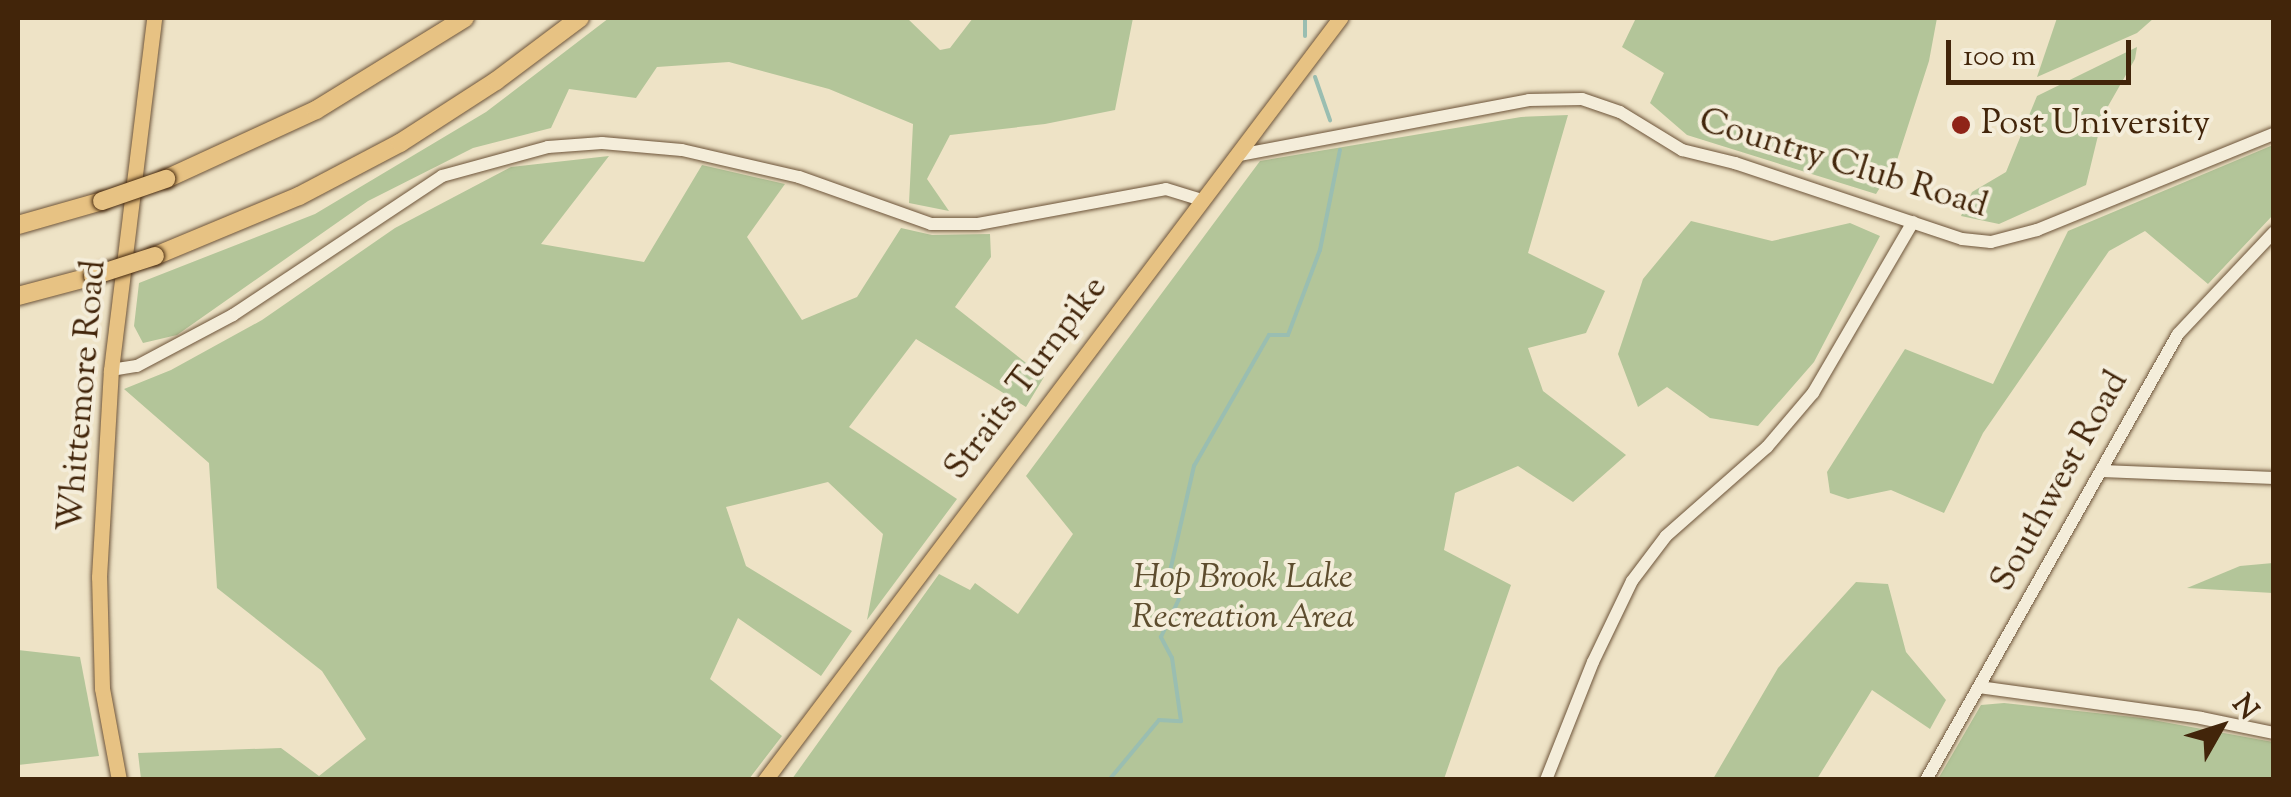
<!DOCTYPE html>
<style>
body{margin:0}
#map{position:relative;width:2291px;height:797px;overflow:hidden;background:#eee3c6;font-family:"Sorts Mill Goudy",serif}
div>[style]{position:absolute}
.green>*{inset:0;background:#b3c599}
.stream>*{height:4px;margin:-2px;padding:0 2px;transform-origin:2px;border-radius:2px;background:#9abeb1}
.roads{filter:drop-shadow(0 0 2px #6d5439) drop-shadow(0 0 2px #6d5439)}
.minor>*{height:12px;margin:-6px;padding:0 6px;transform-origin:6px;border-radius:6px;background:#f4edda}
.major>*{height:15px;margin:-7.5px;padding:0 7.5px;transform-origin:7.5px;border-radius:7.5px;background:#e7c283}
.highway>*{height:18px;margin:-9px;padding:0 9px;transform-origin:9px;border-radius:9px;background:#e7c283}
.bridges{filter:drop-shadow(0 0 2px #42250a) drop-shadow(0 0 2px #42250a)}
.highway-bridge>*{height:18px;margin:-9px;padding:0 9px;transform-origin:9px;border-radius:9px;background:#e7c283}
.dots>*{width:28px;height:28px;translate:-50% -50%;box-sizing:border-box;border:5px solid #f4edda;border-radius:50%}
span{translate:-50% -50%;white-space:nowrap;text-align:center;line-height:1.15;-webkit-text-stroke:8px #f4edda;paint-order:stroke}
.poi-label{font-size:35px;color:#42250a}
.left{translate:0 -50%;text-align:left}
.street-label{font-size:35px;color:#42250a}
.park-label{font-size:35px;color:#5e4d2e;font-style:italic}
.frame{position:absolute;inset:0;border:20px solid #42250a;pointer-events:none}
.north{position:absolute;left:2171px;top:677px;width:100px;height:100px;-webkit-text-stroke:8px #f4edda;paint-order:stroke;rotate:51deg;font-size:28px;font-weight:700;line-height:40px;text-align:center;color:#42250a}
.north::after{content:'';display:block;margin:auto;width:35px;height:45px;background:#42250a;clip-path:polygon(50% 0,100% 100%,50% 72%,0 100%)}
.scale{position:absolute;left:1946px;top:40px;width:185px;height:45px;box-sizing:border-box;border:5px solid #42250a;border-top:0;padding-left:12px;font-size:30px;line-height:35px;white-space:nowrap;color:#42250a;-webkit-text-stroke:8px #f4edda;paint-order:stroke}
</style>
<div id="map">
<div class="green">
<div style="clip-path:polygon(609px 18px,907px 18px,940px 50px,950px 48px,973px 18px,1133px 18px,1115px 110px,1045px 124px,950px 135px,927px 179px,949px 211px,909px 203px,913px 124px,829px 89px,729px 62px,657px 67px,636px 98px,569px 89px,551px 128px,473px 148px,368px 201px,177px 335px,143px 343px,134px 326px,139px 283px,315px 214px,486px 112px)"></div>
<div style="clip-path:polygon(1636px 18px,1937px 18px,1929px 61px,1897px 160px,1876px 194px,1687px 135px,1650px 103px,1664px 73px,1622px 47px)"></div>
<div style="clip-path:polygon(2057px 18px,2154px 18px,2137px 33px,2037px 77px)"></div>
<div style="clip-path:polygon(2137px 47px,2135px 59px,2103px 115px,2086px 185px,1999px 224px,1961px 216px,1972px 192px,2006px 172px,2037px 96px)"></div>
<div style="clip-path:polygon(1568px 115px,1528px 253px,1605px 291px,1586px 333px,1528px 348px,1543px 391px,1626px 455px,1573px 502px,1518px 466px,1455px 493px,1444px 550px,1511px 585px,1444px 779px,792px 779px,939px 574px,970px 590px,975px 583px,1018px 614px,1073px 534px,1026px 476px,1260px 161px,1521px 117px)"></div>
<div style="clip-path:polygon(2273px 145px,2273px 215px,2208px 284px,2145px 231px,2109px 251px,1983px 433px,1944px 513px,1891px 490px,1848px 499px,1830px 493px,1827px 472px,1905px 349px,1993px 384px,2068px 231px)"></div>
<div style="clip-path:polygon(609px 156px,541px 244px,644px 262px,702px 165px,785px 184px,747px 237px,802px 320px,857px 297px,901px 228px,932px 235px,990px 234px,991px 257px,955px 307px,1044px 377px,1026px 407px,916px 339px,849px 427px,957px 499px,867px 620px,883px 534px,828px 482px,726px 507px,746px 566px,852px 631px,821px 676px,738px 618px,710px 679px,782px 736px,749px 779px,141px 779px,138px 753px,281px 748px,319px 776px,366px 739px,322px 671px,217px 588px,209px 463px,124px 389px,171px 370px,262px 320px,395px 228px,511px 167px)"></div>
<div style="clip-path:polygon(1691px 221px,1772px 241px,1850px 223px,1880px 236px,1814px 362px,1758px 426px,1710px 418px,1667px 387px,1638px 407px,1618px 354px,1643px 279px)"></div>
<div style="clip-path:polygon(2273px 563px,2273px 593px,2187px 588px,2240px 566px)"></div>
<div style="clip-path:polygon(1856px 582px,1888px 584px,1906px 652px,1946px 700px,1930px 729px,1872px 690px,1817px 779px,1713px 779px,1778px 668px)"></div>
<div style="clip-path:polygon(18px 650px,80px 657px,99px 756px,18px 765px)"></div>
<div style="clip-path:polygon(2004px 703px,2142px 718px,2273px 742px,2273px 779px,1938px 779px,1981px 705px)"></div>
</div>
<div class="stream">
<div style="left:1305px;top:18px;width:18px;rotate:90deg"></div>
<div style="left:1315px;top:77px;width:46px;rotate:70.8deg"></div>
<div style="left:1109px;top:780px;width:78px;rotate:-50.2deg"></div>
<div style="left:1159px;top:720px;width:22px;rotate:3deg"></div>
<div style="left:1181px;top:721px;width:64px;rotate:-98.1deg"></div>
<div style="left:1172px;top:658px;width:24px;rotate:-118deg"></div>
<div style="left:1161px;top:637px;width:42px;rotate:-64.7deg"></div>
<div style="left:1179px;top:599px;width:25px;rotate:-113deg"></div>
<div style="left:1169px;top:576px;width:113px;rotate:-77.2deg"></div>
<div style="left:1194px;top:466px;width:151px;rotate:-60.2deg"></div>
<div style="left:1269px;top:335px;width:19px"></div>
<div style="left:1288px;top:335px;width:91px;rotate:-69.4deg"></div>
<div style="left:1320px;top:250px;width:102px;rotate:-78.7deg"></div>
</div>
<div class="roads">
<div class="minor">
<div style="left:1239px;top:155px;width:295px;rotate:-10.7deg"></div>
<div style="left:1529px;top:100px;width:53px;rotate:-1.1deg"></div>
<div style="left:1582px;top:99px;width:40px;rotate:18.9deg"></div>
<div style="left:1620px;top:112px;width:73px;rotate:31.5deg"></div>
<div style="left:1682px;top:150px;width:55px;rotate:13.8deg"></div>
<div style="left:1735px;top:163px;width:239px;rotate:18.5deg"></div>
<div style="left:1962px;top:239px;width:29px;rotate:6deg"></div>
<div style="left:1991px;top:242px;width:48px;rotate:-14.6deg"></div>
<div style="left:2037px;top:230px;width:256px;rotate:-22.1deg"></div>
<div style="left:111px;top:370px;width:26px;rotate:-9deg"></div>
<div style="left:137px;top:366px;width:109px;rotate:-28deg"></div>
<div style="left:233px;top:315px;width:251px;rotate:-33.6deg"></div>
<div style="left:442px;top:176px;width:110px;rotate:-15.3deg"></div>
<div style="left:548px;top:147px;width:54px;rotate:-4.2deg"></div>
<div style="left:602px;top:143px;width:80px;rotate:5deg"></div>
<div style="left:682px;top:150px;width:120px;rotate:13deg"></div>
<div style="left:799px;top:177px;width:140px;rotate:19.6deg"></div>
<div style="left:931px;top:224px;width:47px"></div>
<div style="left:978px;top:224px;width:191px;rotate:-10.5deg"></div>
<div style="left:1166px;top:189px;width:34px;rotate:17deg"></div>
<div style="left:2102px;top:471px;width:172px;rotate:2.3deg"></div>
<div style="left:1979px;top:687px;width:224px;rotate:7.9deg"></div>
<div style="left:2201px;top:718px;width:75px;rotate:11.6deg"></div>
<div style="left:1546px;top:780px;width:127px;rotate:-68.3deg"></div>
<div style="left:1593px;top:662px;width:90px;rotate:-64.3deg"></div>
<div style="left:1632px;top:581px;width:56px;rotate:-52.9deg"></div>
<div style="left:1666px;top:536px;width:135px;rotate:-41.4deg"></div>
<div style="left:1767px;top:447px;width:71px;rotate:-49.6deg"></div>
<div style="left:1813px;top:393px;width:198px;rotate:-59.7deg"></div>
<div style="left:1926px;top:780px;width:512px;rotate:-60.53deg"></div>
<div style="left:2178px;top:334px;width:140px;rotate:-46.7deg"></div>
</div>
<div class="major">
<div style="left:119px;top:780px;width:94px;rotate:-100.5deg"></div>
<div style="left:102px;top:688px;width:111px;rotate:-91.5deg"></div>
<div style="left:99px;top:577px;width:207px;rotate:-86.7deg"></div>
<div style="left:111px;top:370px;width:355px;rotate:-83deg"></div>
<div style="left:765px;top:780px;width:955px;rotate:-52.96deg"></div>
</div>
<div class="highway">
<div style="left:166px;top:179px;width:165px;rotate:-24.7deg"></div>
<div style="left:316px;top:110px;width:175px;rotate:-31.7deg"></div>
<div style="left:18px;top:225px;width:87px;rotate:-15.9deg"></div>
<div style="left:155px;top:256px;width:156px;rotate:-22.6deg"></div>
<div style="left:299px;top:196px;width:114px;rotate:-27.7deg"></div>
<div style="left:400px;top:143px;width:114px;rotate:-32.9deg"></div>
<div style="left:496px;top:81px;width:105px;rotate:-36.9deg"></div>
<div style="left:18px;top:296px;width:78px;rotate:-14.9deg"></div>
</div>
</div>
<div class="bridges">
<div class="highway-bridge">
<div style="left:102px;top:201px;width:68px;rotate:-19deg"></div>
<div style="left:93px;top:276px;width:65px;rotate:-17.9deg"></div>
</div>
</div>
<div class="dots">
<div style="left:1961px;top:125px;background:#8f2418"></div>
</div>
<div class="poi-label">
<span class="left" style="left:1981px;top:125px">Post University</span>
</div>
<div class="street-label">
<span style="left:1843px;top:165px;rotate:17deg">Country Club Road</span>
<span style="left:1027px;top:379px;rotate:-53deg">Straits Turnpike</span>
<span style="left:84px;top:396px;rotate:-85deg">Whittemore Road</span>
<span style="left:2061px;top:482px;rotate:-61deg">Southwest Road</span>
</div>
<div class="park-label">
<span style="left:1243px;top:599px">Hop Brook Lake<br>Recreation Area</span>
</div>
<div class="frame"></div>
<div class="north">N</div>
<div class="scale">100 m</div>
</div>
